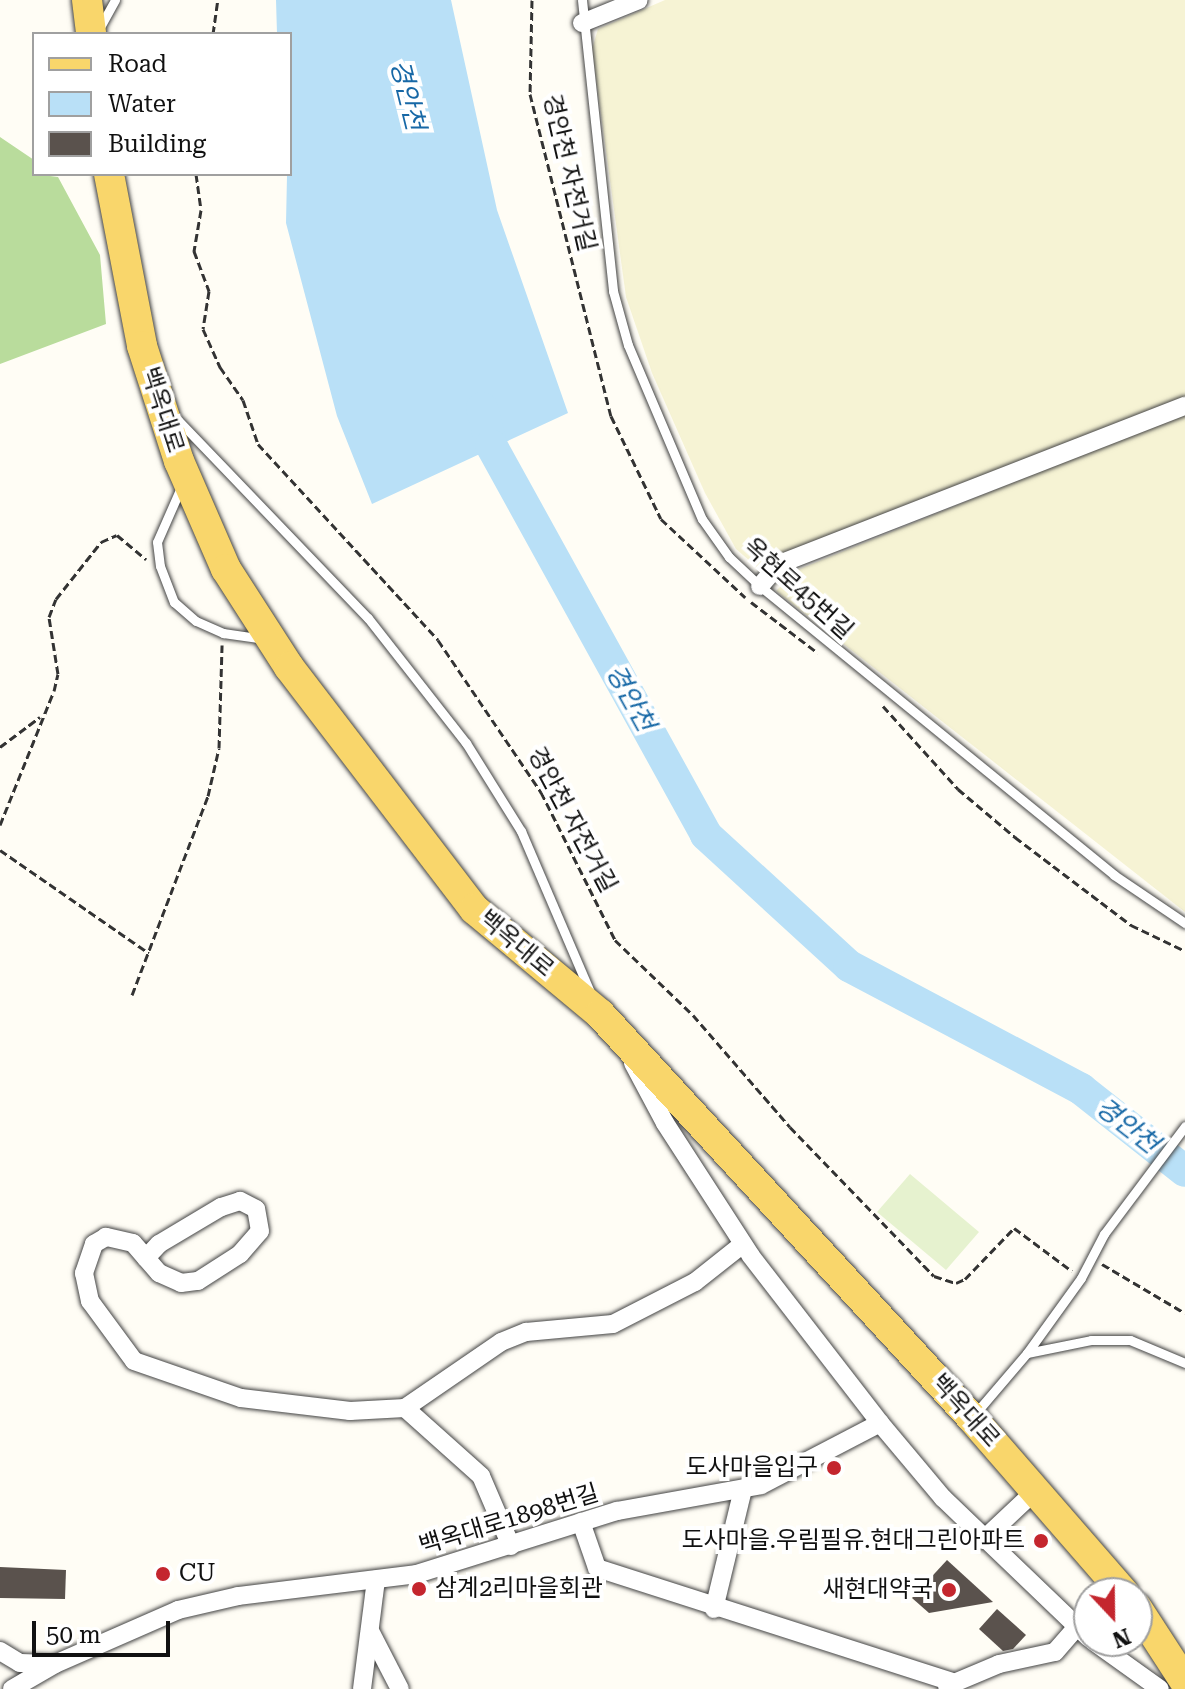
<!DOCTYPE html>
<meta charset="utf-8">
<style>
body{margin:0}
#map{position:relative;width:1185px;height:1689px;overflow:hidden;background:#fffdf5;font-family:"Roboto Serif","Noto Sans KR",serif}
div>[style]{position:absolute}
.farmland>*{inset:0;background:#f6f3d4}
.forest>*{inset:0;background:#b9dc9c}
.pitch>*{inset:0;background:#e6f2cf}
.water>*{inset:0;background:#b9e0f7}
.river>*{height:32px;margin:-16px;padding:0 16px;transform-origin:16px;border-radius:16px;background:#b9e0f7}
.building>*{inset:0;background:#5a524d}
.path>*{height:3px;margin-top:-1.5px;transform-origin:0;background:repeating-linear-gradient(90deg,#333 0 8px,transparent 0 12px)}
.roads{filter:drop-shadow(0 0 2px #444) drop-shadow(0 0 2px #444)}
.service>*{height:9px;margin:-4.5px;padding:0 4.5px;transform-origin:4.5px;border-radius:4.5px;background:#fff}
.minor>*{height:18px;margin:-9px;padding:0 9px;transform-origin:9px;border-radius:9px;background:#fff}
.primary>*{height:30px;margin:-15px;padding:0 15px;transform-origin:15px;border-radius:15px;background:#f9d66b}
.dots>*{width:22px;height:22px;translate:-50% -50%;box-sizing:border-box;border:4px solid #fff;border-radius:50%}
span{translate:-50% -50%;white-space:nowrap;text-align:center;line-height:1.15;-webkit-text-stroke:8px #fff;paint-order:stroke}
.street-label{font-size:24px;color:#111}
.poi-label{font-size:24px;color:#111}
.right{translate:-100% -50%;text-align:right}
.left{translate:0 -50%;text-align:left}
.water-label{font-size:26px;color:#1768a6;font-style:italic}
.legend{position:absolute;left:32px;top:32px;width:260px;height:144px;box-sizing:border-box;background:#fff;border:2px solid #a0a0a0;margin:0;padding:10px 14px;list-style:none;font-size:24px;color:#111}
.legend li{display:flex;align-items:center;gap:16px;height:40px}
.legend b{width:40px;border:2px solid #a0a0a0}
.north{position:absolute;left:1073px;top:1577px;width:80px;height:80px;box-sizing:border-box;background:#fff;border:2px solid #a0a0a0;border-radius:50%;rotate:158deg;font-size:22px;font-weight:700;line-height:32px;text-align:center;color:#111}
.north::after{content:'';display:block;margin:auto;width:28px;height:36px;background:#c4262e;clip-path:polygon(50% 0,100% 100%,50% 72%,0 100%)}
.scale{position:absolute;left:32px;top:1621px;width:138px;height:36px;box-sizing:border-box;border:4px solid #111;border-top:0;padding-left:10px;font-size:24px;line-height:28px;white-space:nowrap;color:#111;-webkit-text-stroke:6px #fff;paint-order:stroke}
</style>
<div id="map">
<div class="farmland">
<div style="clip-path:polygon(665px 0,1185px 0,1185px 398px,758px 568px,736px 549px,705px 493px,652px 373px,626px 297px,592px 49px,598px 29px)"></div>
<div style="clip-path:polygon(1185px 413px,1185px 912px,776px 591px,797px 570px)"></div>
</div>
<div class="forest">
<div style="clip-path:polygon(0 137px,34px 160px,34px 174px,58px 177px,100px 255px,106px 324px,0 364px)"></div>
</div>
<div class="pitch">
<div style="clip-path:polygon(910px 1174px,979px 1232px,946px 1270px,877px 1212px)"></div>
</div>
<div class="water">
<div style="clip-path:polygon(276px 0,451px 0,497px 210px,568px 413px,372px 504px,337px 416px,286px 223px,290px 34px,277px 34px)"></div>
</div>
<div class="river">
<div style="left:482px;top:408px;width:38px;rotate:76deg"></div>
<div style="left:491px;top:445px;width:445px;rotate:61.1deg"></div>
<div style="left:706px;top:835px;width:194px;rotate:42.5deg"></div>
<div style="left:849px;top:966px;width:263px;rotate:27.9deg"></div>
<div style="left:1081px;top:1089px;width:132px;rotate:38.3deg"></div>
</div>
<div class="building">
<div style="clip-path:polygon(947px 1560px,993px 1602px,929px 1613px,912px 1598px)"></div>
<div style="clip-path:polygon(0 1567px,66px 1570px,65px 1599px,0 1598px)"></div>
<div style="clip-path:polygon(997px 1609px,1026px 1635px,1013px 1649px,1003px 1651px,979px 1629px)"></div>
</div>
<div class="path">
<div style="left:532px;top:0;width:94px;rotate:91.2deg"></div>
<div style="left:530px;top:94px;width:332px;rotate:75.9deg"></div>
<div style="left:611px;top:416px;width:114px;rotate:64.1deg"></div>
<div style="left:661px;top:519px;width:115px;rotate:42.9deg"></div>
<div style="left:213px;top:34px;width:34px;rotate:-82deg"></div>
<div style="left:196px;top:174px;width:36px;rotate:82deg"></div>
<div style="left:201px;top:210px;width:42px;rotate:99.7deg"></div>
<div style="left:194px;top:251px;width:43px;rotate:69.4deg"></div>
<div style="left:209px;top:291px;width:38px;rotate:99deg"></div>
<div style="left:203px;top:329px;width:42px;rotate:65.9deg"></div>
<div style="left:220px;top:367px;width:40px;rotate:55.1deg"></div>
<div style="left:243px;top:400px;width:46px;rotate:71.2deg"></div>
<div style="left:258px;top:444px;width:266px;rotate:47.4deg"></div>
<div style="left:438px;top:640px;width:184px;rotate:55.9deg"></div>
<div style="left:541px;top:792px;width:165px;rotate:63.4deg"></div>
<div style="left:615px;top:940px;width:108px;rotate:43.9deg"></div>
<div style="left:693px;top:1015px;width:148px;rotate:49.1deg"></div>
<div style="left:790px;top:1127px;width:207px;rotate:46deg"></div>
<div style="left:934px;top:1276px;width:23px;rotate:18deg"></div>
<div style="left:956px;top:1283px;width:10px;rotate:-24deg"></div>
<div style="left:965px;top:1279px;width:71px;rotate:-46.1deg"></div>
<div style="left:1014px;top:1228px;width:72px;rotate:36.6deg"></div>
<div style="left:751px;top:602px;width:84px;rotate:37.3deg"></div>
<div style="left:883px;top:706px;width:112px;rotate:47.9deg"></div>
<div style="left:958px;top:789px;width:75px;rotate:40.1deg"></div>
<div style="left:1015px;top:837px;width:146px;rotate:37.2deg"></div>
<div style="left:1131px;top:925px;width:60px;rotate:25.7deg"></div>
<div style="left:0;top:747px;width:50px;rotate:-36.9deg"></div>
<div style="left:0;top:825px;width:144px;rotate:-68.1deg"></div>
<div style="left:54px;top:691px;width:17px;rotate:-77deg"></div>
<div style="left:58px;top:674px;width:58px;rotate:-99deg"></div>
<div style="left:49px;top:617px;width:19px;rotate:-69deg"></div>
<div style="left:56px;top:599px;width:73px;rotate:-51.7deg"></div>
<div style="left:101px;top:542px;width:17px;rotate:-24deg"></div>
<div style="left:117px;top:535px;width:38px;rotate:40deg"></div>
<div style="left:0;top:850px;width:181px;rotate:34.7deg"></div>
<div style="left:132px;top:995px;width:213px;rotate:-69.1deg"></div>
<div style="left:208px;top:796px;width:49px;rotate:-77.1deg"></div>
<div style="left:219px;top:748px;width:103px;rotate:-88.3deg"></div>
<div style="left:1102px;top:1264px;width:96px;rotate:30.6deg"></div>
</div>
<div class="roads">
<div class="service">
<div style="left:582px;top:0;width:293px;rotate:83.9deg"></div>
<div style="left:613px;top:291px;width:56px;rotate:74.5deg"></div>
<div style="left:628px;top:345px;width:189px;rotate:67deg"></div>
<div style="left:702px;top:519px;width:47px;rotate:54.6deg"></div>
<div style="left:729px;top:557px;width:42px;rotate:43.1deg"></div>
<div style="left:760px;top:586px;width:457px;rotate:39.2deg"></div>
<div style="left:1114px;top:875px;width:86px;rotate:34.1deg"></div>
<div style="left:100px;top:27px;width:31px;rotate:-61deg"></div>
<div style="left:175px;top:417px;width:279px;rotate:46.2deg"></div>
<div style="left:368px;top:618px;width:159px;rotate:51.9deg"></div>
<div style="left:466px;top:743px;width:104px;rotate:58deg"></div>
<div style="left:521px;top:831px;width:175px;rotate:66.8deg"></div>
<div style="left:182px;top:485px;width:62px;rotate:113.7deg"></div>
<div style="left:157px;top:542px;width:24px;rotate:83deg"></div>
<div style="left:160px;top:566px;width:39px;rotate:69deg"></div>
<div style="left:174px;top:602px;width:29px;rotate:41deg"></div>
<div style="left:196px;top:621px;width:30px;rotate:24deg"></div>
<div style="left:223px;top:633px;width:41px;rotate:8.3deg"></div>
<div style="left:1027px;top:1353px;width:65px;rotate:-11.5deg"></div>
<div style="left:1091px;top:1340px;width:39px"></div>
<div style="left:1130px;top:1340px;width:60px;rotate:22.7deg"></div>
<div style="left:974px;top:1415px;width:82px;rotate:-49.5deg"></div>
<div style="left:1027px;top:1353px;width:92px;rotate:-54.2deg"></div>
<div style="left:1081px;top:1278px;width:50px;rotate:-62.4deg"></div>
<div style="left:1104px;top:1234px;width:135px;rotate:-53.1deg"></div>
</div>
<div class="minor">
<div style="left:582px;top:23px;width:61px;rotate:-22deg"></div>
<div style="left:760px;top:586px;width:29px;rotate:-49deg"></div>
<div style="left:779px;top:564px;width:436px;rotate:-21.3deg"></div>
<div style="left:633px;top:1063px;width:68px;rotate:61.9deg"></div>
<div style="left:665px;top:1123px;width:158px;rotate:57.1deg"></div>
<div style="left:751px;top:1256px;width:211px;rotate:52.3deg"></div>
<div style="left:880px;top:1423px;width:98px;rotate:50deg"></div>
<div style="left:943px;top:1498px;width:202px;rotate:43.8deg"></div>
<div style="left:146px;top:1258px;width:20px;rotate:49deg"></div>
<div style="left:159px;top:1273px;width:24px;rotate:24deg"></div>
<div style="left:181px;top:1283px;width:17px;rotate:-7deg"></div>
<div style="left:198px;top:1281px;width:50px;rotate:-32.7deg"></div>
<div style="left:240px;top:1254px;width:30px;rotate:-49deg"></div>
<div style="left:260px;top:1231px;width:22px;rotate:-100deg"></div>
<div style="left:256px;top:1209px;width:18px;rotate:-153deg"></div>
<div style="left:240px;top:1201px;width:20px;rotate:162deg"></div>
<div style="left:221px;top:1207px;width:72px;rotate:149.2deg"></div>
<div style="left:159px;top:1244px;width:19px;rotate:133deg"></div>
<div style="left:146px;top:1258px;width:20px;rotate:-131deg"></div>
<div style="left:133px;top:1243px;width:28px;rotate:-167deg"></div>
<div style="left:106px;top:1237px;width:14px;rotate:150deg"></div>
<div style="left:94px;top:1244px;width:31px;rotate:109deg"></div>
<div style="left:84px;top:1273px;width:29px;rotate:78deg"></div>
<div style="left:90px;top:1301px;width:74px;rotate:53.7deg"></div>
<div style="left:134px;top:1361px;width:113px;rotate:19.1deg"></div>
<div style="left:241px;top:1398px;width:110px;rotate:6.8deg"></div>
<div style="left:350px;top:1411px;width:55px;rotate:-3.1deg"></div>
<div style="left:405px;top:1408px;width:116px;rotate:-34.5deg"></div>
<div style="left:501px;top:1342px;width:27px;rotate:-22deg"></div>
<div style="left:526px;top:1332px;width:87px;rotate:-5.3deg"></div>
<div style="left:613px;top:1324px;width:92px;rotate:-27.1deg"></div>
<div style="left:695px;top:1282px;width:61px;rotate:-38.4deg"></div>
<div style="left:405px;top:1408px;width:102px;rotate:41.8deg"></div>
<div style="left:481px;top:1476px;width:76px;rotate:66.8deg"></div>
<div style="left:581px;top:1522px;width:49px;rotate:70.8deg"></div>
<div style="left:597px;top:1568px;width:376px;rotate:17.8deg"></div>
<div style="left:983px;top:1540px;width:73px;rotate:-43.3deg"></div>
<div style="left:714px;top:1609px;width:123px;rotate:-76.4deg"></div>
<div style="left:370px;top:1631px;width:65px;rotate:62.7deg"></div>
<div style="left:1093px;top:1641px;width:82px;rotate:35.6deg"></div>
<div style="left:0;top:1651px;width:23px;rotate:31deg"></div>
<div style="left:20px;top:1663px;width:32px;rotate:2deg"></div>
<div style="left:947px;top:1686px;width:56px;rotate:-22.9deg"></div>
<div style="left:999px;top:1664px;width:57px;rotate:-12.1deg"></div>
<div style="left:1055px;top:1652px;width:32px;rotate:-49deg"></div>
<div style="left:12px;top:1689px;width:50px;rotate:-30.2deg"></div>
<div style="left:55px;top:1664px;width:134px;rotate:-23.7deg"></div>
<div style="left:178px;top:1610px;width:62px;rotate:-13.1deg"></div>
<div style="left:238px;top:1596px;width:180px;rotate:-7deg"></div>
<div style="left:417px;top:1574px;width:210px;rotate:-17.5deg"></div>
<div style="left:617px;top:1511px;width:146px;rotate:-10.2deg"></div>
<div style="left:761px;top:1485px;width:134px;rotate:-27.5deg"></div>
<div style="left:362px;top:1689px;width:110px;rotate:-82.7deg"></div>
</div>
<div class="primary">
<div style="left:87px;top:0;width:34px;rotate:83deg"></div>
<div style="left:109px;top:174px;width:175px;rotate:79.1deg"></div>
<div style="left:142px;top:346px;width:121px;rotate:72.2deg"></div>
<div style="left:179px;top:461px;width:118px;rotate:66.5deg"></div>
<div style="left:226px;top:569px;width:117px;rotate:57.3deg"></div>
<div style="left:289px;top:667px;width:305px;rotate:52.6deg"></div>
<div style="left:474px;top:909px;width:164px;rotate:39.8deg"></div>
<div style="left:600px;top:1014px;width:548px;rotate:47.37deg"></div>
<div style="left:971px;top:1417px;width:233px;rotate:49deg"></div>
<div style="left:1137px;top:1608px;width:88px;rotate:57deg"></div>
</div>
</div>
<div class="dots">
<div style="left:834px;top:1468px;background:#c4262e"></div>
<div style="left:1041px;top:1541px;background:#c4262e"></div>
<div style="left:163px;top:1574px;background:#c4262e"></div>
<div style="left:419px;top:1589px;background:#c4262e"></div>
<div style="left:949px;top:1590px;background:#c4262e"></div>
</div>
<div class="street-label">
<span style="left:569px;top:173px;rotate:77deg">경안천 자전거길</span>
<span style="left:162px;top:410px;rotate:72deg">백옥대로</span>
<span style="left:798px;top:589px;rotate:42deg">옥현로45번길</span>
<span style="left:572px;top:820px;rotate:62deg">경안천 자전거길</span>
<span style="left:516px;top:944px;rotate:40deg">백옥대로</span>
<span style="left:965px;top:1411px;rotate:48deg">백옥대로</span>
<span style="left:509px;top:1520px;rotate:-17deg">백옥대로1898번길</span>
</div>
<div class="poi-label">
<span class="right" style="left:818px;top:1468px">도사마을입구</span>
<span class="right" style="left:1025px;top:1541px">도사마을.우림필유.현대그린아파트</span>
<span class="left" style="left:179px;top:1574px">CU</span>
<span class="left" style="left:435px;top:1589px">삼계2리마을회관</span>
<span class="right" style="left:933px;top:1590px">새현대약국</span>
</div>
<div class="water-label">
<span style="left:407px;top:95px;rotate:76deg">경안천</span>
<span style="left:630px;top:698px;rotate:61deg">경안천</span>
<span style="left:1127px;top:1126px;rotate:38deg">경안천</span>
</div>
<ul class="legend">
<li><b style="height:10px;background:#f9d66b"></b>Road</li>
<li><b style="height:22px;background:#b9e0f7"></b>Water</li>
<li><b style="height:22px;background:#5a524d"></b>Building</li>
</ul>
<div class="north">N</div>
<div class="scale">50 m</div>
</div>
